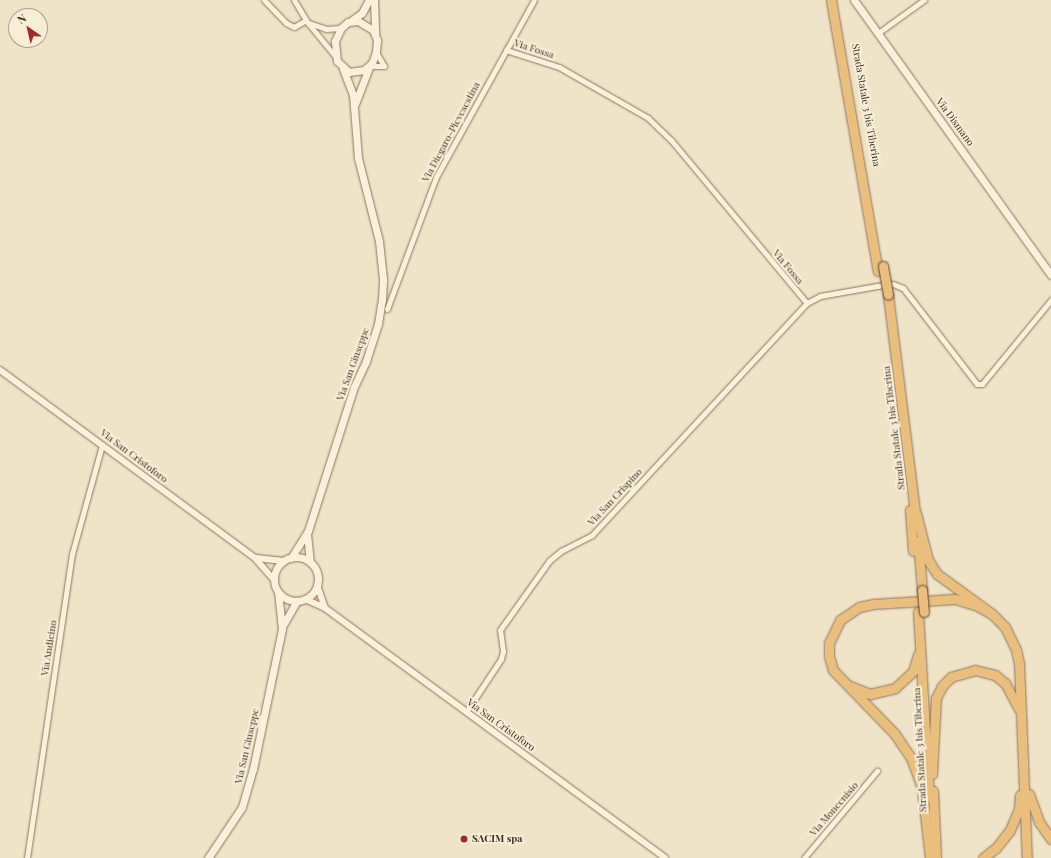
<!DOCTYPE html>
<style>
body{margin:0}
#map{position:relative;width:1051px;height:858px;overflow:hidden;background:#f0e4c8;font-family:"Playfair Display",serif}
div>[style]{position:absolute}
.roads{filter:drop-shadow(0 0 1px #8d765c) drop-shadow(0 0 1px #8d765c)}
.minor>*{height:5px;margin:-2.5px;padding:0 2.5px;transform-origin:2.5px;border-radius:2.5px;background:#faf1dc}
.tertiary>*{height:6px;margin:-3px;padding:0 3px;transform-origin:3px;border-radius:3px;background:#faf1dc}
.secondary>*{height:7px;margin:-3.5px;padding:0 3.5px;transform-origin:3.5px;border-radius:3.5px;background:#faf1dc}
.secondary>.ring{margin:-3.5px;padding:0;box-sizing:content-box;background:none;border:7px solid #faf1dc;border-radius:50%}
.trunk>*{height:9px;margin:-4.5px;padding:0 4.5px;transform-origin:4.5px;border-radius:4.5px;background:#eabe7c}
.bridges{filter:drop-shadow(0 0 1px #5b4430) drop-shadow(0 0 1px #5b4430)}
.trunk-bridge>*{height:9px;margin:-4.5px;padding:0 4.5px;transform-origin:4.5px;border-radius:4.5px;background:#eabe7c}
.dots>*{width:11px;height:11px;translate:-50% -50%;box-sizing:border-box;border:2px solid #f7eed8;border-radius:50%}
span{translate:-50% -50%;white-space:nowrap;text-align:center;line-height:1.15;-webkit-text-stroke:4px #f7eed8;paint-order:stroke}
.street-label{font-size:10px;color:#3d2e20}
.poi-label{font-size:10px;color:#3d2e20;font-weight:700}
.left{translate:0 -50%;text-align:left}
.north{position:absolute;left:8px;top:8px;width:40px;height:40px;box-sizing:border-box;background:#f7eed8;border:1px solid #ada18e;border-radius:50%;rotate:326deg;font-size:11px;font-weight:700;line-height:16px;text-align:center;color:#3d2e20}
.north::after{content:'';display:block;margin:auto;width:14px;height:18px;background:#9e2a2b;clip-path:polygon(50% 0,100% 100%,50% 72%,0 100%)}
</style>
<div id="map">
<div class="roads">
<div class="minor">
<div style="left:264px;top:0;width:32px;rotate:46deg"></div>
<div style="left:286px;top:23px;width:9px;rotate:27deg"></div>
<div style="left:294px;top:27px;width:14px;rotate:-30deg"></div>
<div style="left:294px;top:0;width:27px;rotate:59deg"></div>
<div style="left:308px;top:23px;width:43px;rotate:50.7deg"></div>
<div style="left:309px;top:23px;width:18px;rotate:19deg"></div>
<div style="left:326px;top:29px;width:15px;rotate:-4deg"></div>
<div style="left:878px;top:33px;width:57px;rotate:-35.7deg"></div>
<div style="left:506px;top:50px;width:56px;rotate:17.8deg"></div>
<div style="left:559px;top:67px;width:103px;rotate:29.8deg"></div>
<div style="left:648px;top:118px;width:32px;rotate:44deg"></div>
<div style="left:671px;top:140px;width:212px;rotate:50.2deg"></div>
<div style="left:807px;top:303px;width:15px;rotate:-28deg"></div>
<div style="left:820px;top:296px;width:58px;rotate:-10deg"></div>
<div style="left:877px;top:286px;width:16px;rotate:-7deg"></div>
<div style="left:893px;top:284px;width:11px;rotate:22deg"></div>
<div style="left:903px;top:288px;width:121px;rotate:52.4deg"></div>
<div style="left:977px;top:384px;width:5px"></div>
<div style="left:982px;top:384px;width:109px;rotate:-50.6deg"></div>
<div style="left:369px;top:66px;width:15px"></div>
<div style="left:384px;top:66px;width:16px;rotate:-120deg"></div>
<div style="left:387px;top:309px;width:141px;rotate:-69.6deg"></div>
<div style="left:436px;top:177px;width:202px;rotate:-61deg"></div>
<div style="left:466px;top:712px;width:64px;rotate:-56.6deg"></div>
<div style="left:501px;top:659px;width:8px;rotate:-76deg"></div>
<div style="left:503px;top:651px;width:21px;rotate:-98deg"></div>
<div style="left:500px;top:630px;width:85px;rotate:-54.6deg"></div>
<div style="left:549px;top:561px;width:16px;rotate:-40deg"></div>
<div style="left:561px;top:551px;width:35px;rotate:-27deg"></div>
<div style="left:592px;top:535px;width:316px;rotate:-47.2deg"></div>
<div style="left:27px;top:858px;width:307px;rotate:-81.6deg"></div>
<div style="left:72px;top:554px;width:113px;rotate:-74.6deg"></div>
<div style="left:804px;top:858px;width:114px;rotate:-50deg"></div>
</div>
<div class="tertiary">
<div style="left:0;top:370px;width:317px;rotate:36.4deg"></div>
<div style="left:255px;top:558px;width:29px;rotate:49deg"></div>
<div style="left:256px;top:558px;width:28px;rotate:6deg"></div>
<div style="left:317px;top:585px;width:24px;rotate:71deg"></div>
<div style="left:305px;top:599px;width:22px;rotate:24deg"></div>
<div style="left:325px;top:608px;width:422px;rotate:36.3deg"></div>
</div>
<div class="secondary">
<div style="left:374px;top:0;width:34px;rotate:88deg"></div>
<div style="left:854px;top:0;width:338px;rotate:54.4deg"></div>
<div style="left:352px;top:20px;width:12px;rotate:-35deg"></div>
<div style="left:362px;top:13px;width:15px;rotate:-62deg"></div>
<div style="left:358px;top:21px;width:17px;rotate:31deg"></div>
<div style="left:373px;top:30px;width:11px;rotate:68deg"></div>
<div style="left:377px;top:40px;width:12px;rotate:95deg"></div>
<div style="left:376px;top:52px;width:12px;rotate:110deg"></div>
<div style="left:372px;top:63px;width:11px;rotate:139deg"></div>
<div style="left:364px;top:70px;width:15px;rotate:172deg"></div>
<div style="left:349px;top:72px;width:16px;rotate:-137deg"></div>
<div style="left:337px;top:61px;width:20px;rotate:-96deg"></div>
<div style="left:335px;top:41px;width:14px;rotate:-65deg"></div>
<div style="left:341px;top:28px;width:9px;rotate:-41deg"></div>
<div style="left:348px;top:22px;width:10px;rotate:-6deg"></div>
<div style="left:355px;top:104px;width:40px;rotate:-69deg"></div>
<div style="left:307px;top:534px;width:28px;rotate:84deg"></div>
<div class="ring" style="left:274px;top:557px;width:37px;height:37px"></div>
<div style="left:291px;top:558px;width:32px;rotate:-58deg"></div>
<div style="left:308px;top:531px;width:151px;rotate:-72.3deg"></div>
<div style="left:354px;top:387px;width:29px;rotate:-65deg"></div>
<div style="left:366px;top:361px;width:39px;rotate:-72deg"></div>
<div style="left:378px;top:324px;width:24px;rotate:-81deg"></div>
<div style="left:382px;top:300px;width:21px;rotate:-87deg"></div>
<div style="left:383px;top:279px;width:38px;rotate:-96deg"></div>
<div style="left:379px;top:241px;width:86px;rotate:-104.2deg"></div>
<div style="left:358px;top:158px;width:63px;rotate:-94.5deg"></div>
<div style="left:353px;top:95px;width:28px;rotate:-111deg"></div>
<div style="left:283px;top:625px;width:28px;rotate:-60deg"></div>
<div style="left:208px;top:858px;width:61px;rotate:-56.3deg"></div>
<div style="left:242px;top:807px;width:40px;rotate:-74deg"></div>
<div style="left:253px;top:769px;width:143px;rotate:-78.3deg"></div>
<div style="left:282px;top:629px;width:37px;rotate:-96deg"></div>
</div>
<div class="trunk">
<div style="left:831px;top:0;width:275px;rotate:80.2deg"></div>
<div style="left:888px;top:295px;width:226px;rotate:82.9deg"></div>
<div style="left:910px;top:510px;width:41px;rotate:85.8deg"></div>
<div style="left:916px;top:513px;width:49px;rotate:75.7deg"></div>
<div style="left:928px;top:560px;width:17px;rotate:57deg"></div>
<div style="left:937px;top:574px;width:68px;rotate:36deg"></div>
<div style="left:992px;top:614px;width:18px;rotate:45deg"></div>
<div style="left:1005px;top:627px;width:25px;rotate:64deg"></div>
<div style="left:1016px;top:650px;width:13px;rotate:77deg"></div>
<div style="left:1019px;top:663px;width:195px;rotate:87.7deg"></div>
<div style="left:918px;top:541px;width:49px;rotate:85.3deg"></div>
<div style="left:918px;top:612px;width:186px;rotate:86.6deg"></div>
<div style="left:850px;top:686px;width:22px;rotate:22deg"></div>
<div style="left:870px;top:694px;width:26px;rotate:-13deg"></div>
<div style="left:895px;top:688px;width:25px;rotate:-43deg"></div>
<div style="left:913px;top:671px;width:17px;rotate:-73deg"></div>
<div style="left:932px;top:774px;width:76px;rotate:-87deg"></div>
<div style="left:936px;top:698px;width:13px;rotate:-63deg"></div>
<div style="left:942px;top:686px;width:13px;rotate:-45deg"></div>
<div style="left:951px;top:677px;width:25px;rotate:-16deg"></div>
<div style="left:975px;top:670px;width:21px;rotate:14deg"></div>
<div style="left:995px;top:675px;width:13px;rotate:39deg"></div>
<div style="left:1005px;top:683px;width:30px;rotate:62deg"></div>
<div style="left:933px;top:791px;width:67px;rotate:87.4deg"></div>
<div style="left:1029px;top:794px;width:30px;rotate:70deg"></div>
<div style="left:1039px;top:822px;width:21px;rotate:55deg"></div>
<div style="left:930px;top:858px;width:70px;rotate:-96.5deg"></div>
<div style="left:922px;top:788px;width:32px;rotate:-110deg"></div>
<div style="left:911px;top:758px;width:30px;rotate:-124deg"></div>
<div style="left:894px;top:733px;width:88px;rotate:-134.1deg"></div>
<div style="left:833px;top:670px;width:15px;rotate:-106deg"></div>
<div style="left:829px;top:656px;width:13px;rotate:-90deg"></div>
<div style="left:829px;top:643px;width:25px;rotate:-64deg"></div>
<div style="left:840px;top:620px;width:23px;rotate:-34deg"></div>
<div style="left:859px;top:607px;width:14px;rotate:-12deg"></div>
<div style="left:873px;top:604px;width:82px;rotate:-3.5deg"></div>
<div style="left:955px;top:599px;width:24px;rotate:17deg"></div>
<div style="left:978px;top:606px;width:16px;rotate:30deg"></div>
<div style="left:983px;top:858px;width:16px;rotate:-38deg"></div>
<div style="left:996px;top:848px;width:23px;rotate:-52deg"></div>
<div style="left:1010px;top:830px;width:23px;rotate:-67deg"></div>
<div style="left:1019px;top:809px;width:14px;rotate:-86deg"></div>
</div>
</div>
<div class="bridges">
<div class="trunk-bridge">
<div style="left:883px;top:266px;width:29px;rotate:80deg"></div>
<div style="left:922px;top:590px;width:22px;rotate:85deg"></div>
</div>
</div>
<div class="dots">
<div style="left:464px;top:839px;background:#9e2a2b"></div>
</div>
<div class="street-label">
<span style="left:534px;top:49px;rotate:18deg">Via Fossa</span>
<span style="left:866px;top:105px;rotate:80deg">Strada Statale 3 bis Tiberina</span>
<span style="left:955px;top:122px;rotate:54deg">Via Dismano</span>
<span style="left:451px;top:132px;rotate:-62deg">Via Diegaro-Pievesestina</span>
<span style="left:788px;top:267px;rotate:50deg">Via Fossa</span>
<span style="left:353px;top:364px;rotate:-70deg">Via San Giuseppe</span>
<span style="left:894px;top:428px;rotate:-97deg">Strada Statale 3 bis Tiberina</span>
<span style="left:134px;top:456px;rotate:37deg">Via San Cristoforo</span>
<span style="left:615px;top:497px;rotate:-47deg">Via San Crispino</span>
<span style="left:49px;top:648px;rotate:-81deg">Via Andicino</span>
<span style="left:501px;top:725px;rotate:36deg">Via San Cristoforo</span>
<span style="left:247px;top:746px;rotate:-77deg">Via San Giuseppe</span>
<span style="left:920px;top:750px;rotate:-93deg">Strada Statale 3 bis Tiberina</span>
<span style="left:834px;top:809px;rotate:-49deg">Via Moncenisio</span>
</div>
<div class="poi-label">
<span class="left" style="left:472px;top:839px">SACIM spa</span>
</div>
<div class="north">N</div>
</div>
